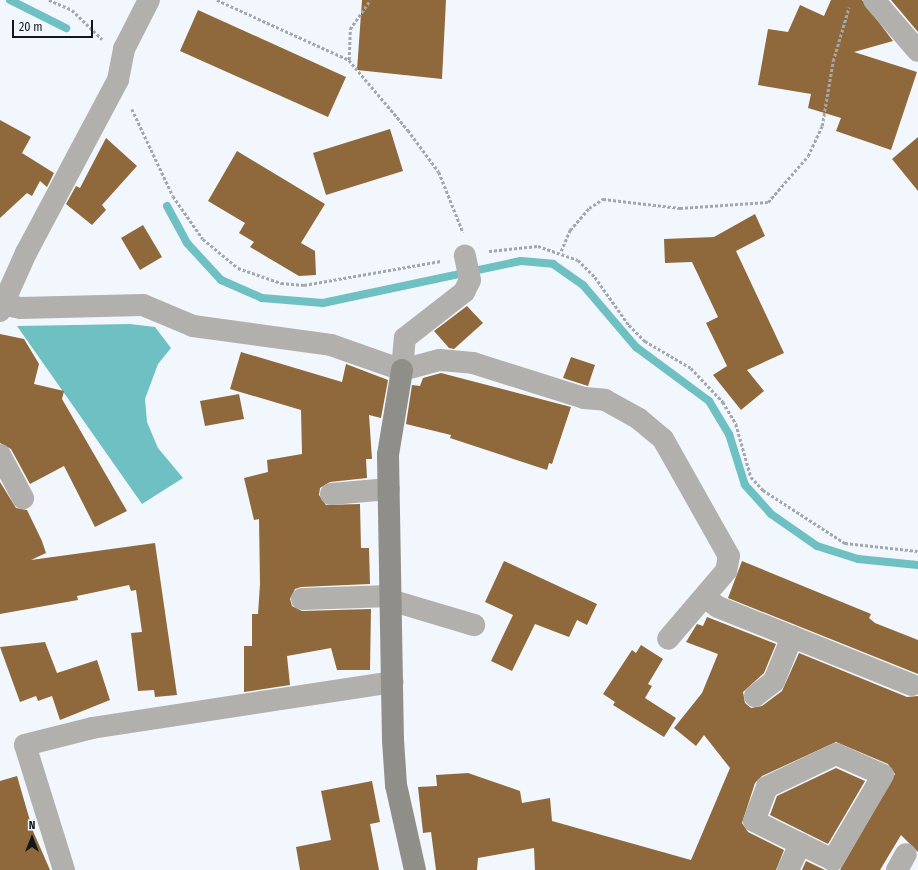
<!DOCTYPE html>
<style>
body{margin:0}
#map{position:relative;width:918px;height:870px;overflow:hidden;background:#f1f7fd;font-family:"Fira Sans Condensed",sans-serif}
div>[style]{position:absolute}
.water>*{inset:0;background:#6fc0c3}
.stream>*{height:8px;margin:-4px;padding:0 4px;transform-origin:4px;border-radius:4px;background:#6fc0c3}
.building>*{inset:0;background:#8f693b}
.path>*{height:2.5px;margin-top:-1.25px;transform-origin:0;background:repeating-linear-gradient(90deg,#a3a8ac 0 3px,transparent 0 5px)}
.street>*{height:22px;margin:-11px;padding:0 11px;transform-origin:11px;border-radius:11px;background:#b1b0ad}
.secondary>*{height:22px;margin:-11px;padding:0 11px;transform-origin:11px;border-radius:11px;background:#8f8e89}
span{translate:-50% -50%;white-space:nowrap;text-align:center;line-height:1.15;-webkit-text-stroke:3.5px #f1f7fd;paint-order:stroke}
.north{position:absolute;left:12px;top:818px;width:40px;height:40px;-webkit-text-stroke:3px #f1f7fd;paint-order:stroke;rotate:0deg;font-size:11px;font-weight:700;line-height:16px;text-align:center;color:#141719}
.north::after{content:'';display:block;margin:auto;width:14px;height:18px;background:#141719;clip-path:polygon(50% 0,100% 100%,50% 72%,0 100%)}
.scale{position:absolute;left:12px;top:20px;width:81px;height:18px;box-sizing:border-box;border:2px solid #141719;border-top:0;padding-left:5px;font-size:12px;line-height:14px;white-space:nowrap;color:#141719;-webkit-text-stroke:3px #f1f7fd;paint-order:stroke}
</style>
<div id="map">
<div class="water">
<div style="clip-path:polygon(130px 324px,155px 327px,171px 348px,158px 364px,145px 399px,147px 422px,158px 448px,183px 478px,142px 504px,17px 326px)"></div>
</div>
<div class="stream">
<div style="left:10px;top:0;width:63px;rotate:26.6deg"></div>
<div style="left:167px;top:206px;width:42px;rotate:61.6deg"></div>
<div style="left:187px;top:243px;width:50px;rotate:47.4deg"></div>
<div style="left:221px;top:280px;width:45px;rotate:23.7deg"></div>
<div style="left:262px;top:298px;width:61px;rotate:4.7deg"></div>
<div style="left:323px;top:303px;width:202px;rotate:-12deg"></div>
<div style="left:521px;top:261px;width:32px;rotate:5deg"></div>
<div style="left:553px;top:264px;width:37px;rotate:35deg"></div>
<div style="left:583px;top:285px;width:82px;rotate:49.5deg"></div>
<div style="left:636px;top:347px;width:91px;rotate:36.5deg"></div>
<div style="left:709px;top:401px;width:39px;rotate:59deg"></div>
<div style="left:729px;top:434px;width:53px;rotate:72.6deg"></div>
<div style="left:745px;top:485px;width:39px;rotate:48deg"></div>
<div style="left:771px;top:514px;width:56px;rotate:34.8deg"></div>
<div style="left:817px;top:546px;width:43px;rotate:17.6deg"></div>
<div style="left:858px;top:559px;width:60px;rotate:5.7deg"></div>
</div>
<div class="building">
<div style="clip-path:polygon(362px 0,446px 0,442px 79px,357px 70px)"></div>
<div style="clip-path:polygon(831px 0,862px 0,893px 41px,854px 52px,917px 72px,891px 150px,836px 131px,841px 118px,808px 108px,811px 94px,758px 85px,768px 29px,788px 32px,800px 5px,824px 16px)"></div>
<div style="clip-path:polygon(891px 0,918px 0,918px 32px)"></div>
<div style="clip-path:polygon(198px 10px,346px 77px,328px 117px,180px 51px)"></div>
<div style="clip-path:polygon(0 120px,31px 137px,22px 153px,54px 173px,47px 187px,40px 181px,32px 196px,27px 193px,0 218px)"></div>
<div style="clip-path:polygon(390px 129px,403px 171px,326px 195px,313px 153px)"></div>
<div style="clip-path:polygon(918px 137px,918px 191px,892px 159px)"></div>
<div style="clip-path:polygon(106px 138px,137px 166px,102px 205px,106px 210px,92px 225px,66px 204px,76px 186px,80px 188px)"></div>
<div style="clip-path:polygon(237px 151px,325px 204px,301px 243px,315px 251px,316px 275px,299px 276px,250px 247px,254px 242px,239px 233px,245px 223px,208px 201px)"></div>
<div style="clip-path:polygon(755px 214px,765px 236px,736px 251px,784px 353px,747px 370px,764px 391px,741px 410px,713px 375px,727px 366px,706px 323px,718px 317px,692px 262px,665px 263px,664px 239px,714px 237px)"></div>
<div style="clip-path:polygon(143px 225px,162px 257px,140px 270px,121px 238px)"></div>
<div style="clip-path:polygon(467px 306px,483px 323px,454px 349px,449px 348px,434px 331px)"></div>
<div style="clip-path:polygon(0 334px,24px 339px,39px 364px,34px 384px,64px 391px,62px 399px,127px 511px,95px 527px,64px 466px,30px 484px,11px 449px,0 443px)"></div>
<div style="clip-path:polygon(241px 352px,342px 382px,346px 364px,388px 380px,381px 418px,369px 415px,372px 459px,366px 459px,367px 478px,330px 482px,320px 488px,319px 495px,326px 505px,360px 504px,361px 548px,369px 548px,370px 584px,301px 587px,295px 589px,290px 599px,292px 606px,302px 611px,371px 609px,370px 670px,337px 670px,331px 648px,287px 656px,290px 685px,244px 692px,244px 646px,252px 646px,252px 614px,258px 614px,260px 584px,259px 519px,254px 520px,244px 478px,268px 472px,267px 460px,302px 454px,301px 410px,230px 389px)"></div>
<div style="clip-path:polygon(571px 357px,595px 365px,588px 386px,563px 378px)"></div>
<div style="clip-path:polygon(441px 373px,571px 407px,552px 464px,549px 463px,547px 470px,450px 438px,451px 435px,406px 424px,412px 385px,420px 386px,423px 378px)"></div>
<div style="clip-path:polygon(239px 394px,244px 419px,205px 426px,200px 401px)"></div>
<div style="clip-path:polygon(0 482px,16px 508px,27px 510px,42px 541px,46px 553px,31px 560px,155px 543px,177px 695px,155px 697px,154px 690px,138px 691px,131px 633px,142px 632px,136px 590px,131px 591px,129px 585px,77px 596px,78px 600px,0 614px)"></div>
<div style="clip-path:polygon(504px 561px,597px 604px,587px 625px,577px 620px,569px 637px,535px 624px,512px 671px,491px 661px,513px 615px,485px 602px)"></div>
<div style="clip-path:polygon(742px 561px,871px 614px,869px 618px,875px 623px,918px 640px,918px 674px,728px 598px)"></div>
<div style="clip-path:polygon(707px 617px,776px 644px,764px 673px,743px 692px,745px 703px,751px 708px,762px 706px,782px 691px,799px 653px,907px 697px,918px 696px,918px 852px,901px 835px,880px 870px,840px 870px,895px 774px,888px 764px,836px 742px,762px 776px,755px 783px,742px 823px,748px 832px,784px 850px,776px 870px,535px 870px,534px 848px,478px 858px,477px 870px,436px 870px,431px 832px,423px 833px,418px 787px,437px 786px,436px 775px,468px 773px,520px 791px,522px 803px,550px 798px,552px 821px,691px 860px,730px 768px,704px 735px,696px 746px,674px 728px,702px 693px,718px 654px,686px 642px,697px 624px,703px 626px)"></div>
<div style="clip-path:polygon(45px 642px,57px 673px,97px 660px,110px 700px,60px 720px,52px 696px,38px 701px,36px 696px,20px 702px,0 647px)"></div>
<div style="clip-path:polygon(641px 645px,663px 659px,648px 684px,652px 686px,645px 698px,676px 718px,664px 737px,613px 705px,615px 702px,603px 694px,632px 650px,636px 653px)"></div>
<div style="clip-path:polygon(836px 768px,865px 781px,828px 844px,770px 815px,777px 796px)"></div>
<div style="clip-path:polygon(17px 776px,33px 831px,50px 870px,0 870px,0 781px)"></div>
<div style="clip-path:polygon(372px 781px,380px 822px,370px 824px,379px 870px,300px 870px,296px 847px,331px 840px,321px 791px)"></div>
<div style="clip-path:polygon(806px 861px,825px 870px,802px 870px)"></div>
</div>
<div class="path">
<div style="left:49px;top:0;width:25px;rotate:23deg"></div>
<div style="left:72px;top:10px;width:42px;rotate:44deg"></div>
<div style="left:217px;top:0;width:145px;rotate:24.4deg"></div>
<div style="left:349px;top:60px;width:92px;rotate:49.9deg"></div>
<div style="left:408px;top:130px;width:52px;rotate:53.6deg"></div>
<div style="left:439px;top:172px;width:65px;rotate:68.2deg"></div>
<div style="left:349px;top:60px;width:31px;rotate:-88deg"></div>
<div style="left:350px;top:29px;width:35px;rotate:-55deg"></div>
<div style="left:132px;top:109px;width:96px;rotate:64.8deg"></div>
<div style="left:173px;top:196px;width:52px;rotate:55.1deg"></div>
<div style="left:203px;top:239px;width:45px;rotate:39.6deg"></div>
<div style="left:238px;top:268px;width:46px;rotate:19.2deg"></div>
<div style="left:281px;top:283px;width:23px;rotate:5deg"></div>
<div style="left:304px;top:285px;width:139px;rotate:-9.9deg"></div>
<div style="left:489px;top:251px;width:49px;rotate:-5.8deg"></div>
<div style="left:538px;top:246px;width:42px;rotate:19.3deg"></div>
<div style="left:578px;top:260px;width:24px;rotate:45deg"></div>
<div style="left:595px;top:277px;width:59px;rotate:54.7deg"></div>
<div style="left:629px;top:325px;width:23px;rotate:45deg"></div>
<div style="left:645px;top:341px;width:53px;rotate:30.4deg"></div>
<div style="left:691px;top:368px;width:47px;rotate:46.7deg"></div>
<div style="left:723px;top:402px;width:26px;rotate:59deg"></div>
<div style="left:736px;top:424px;width:55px;rotate:74.2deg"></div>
<div style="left:751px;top:477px;width:18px;rotate:47deg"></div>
<div style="left:763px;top:490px;width:98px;rotate:32.9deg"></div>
<div style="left:845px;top:543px;width:73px;rotate:6.3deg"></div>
<div style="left:561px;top:251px;width:23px;rotate:-67deg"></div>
<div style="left:570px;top:230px;width:29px;rotate:-49deg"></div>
<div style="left:589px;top:208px;width:17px;rotate:-33deg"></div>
<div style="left:603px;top:199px;width:78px;rotate:6.7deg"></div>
<div style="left:680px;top:208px;width:88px;rotate:-3.9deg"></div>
<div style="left:768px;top:202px;width:61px;rotate:-49deg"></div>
<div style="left:808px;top:156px;width:33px;rotate:-65deg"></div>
<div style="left:822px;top:126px;width:66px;rotate:-80.4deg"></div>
<div style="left:833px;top:61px;width:56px;rotate:-73.5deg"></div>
</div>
<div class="street">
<div style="left:874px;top:0;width:67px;rotate:49.2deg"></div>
<div style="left:0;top:304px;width:20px;rotate:11deg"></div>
<div style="left:20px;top:308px;width:123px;rotate:-1.4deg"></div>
<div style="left:143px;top:305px;width:54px;rotate:22.8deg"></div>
<div style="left:193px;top:326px;width:139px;rotate:7.8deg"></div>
<div style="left:331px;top:345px;width:75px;rotate:19.4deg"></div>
<div style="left:402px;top:370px;width:39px;rotate:-15deg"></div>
<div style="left:440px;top:360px;width:33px;rotate:5deg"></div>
<div style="left:473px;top:363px;width:116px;rotate:17.5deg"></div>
<div style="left:584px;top:398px;width:21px;rotate:5deg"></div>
<div style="left:605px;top:400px;width:39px;rotate:29deg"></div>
<div style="left:639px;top:419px;width:31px;rotate:40deg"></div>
<div style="left:663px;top:439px;width:134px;rotate:60.6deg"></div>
<div style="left:729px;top:556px;width:15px;rotate:101deg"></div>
<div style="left:726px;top:571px;width:89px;rotate:130.5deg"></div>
<div style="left:0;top:311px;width:64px;rotate:-65.9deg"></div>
<div style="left:26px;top:253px;width:196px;rotate:-62deg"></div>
<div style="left:118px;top:80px;width:32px;rotate:-79deg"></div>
<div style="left:124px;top:49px;width:55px;rotate:-63deg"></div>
<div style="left:402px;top:370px;width:32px;rotate:-85deg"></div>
<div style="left:405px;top:338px;width:75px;rotate:-37.9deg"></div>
<div style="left:464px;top:292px;width:13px;rotate:-63deg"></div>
<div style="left:470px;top:280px;width:25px;rotate:-102deg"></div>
<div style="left:0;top:455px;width:49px;rotate:61.9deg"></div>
<div style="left:331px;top:494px;width:58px;rotate:-4.9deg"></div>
<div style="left:705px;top:597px;width:16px;rotate:38deg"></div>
<div style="left:718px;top:607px;width:209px;rotate:21.9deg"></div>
<div style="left:302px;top:599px;width:88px;rotate:-2deg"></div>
<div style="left:390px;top:600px;width:88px;rotate:16.6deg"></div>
<div style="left:755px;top:696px;width:24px;rotate:-38deg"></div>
<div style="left:774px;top:681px;width:48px;rotate:-67.8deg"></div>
<div style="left:836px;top:754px;width:51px;rotate:24.1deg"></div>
<div style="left:883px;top:775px;width:99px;rotate:120.5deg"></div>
<div style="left:833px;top:860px;width:88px;rotate:-153.7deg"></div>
<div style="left:754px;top:821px;width:36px;rotate:-69deg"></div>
<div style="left:767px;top:787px;width:76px;rotate:-25.6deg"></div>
<div style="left:64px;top:870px;width:131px;rotate:-107.3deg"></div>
<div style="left:25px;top:745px;width:69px;rotate:-14.2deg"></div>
<div style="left:92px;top:728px;width:304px;rotate:-8.7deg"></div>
<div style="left:788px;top:870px;width:29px;rotate:-65deg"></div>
<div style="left:897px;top:870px;width:18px;rotate:-61deg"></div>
</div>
<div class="secondary">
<div style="left:402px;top:370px;width:86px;rotate:99.4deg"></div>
<div style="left:388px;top:455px;width:285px;rotate:89deg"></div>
<div style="left:393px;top:740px;width:45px;rotate:86.2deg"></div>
<div style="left:396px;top:785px;width:87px;rotate:77.4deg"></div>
</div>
<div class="north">N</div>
<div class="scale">20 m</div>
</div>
